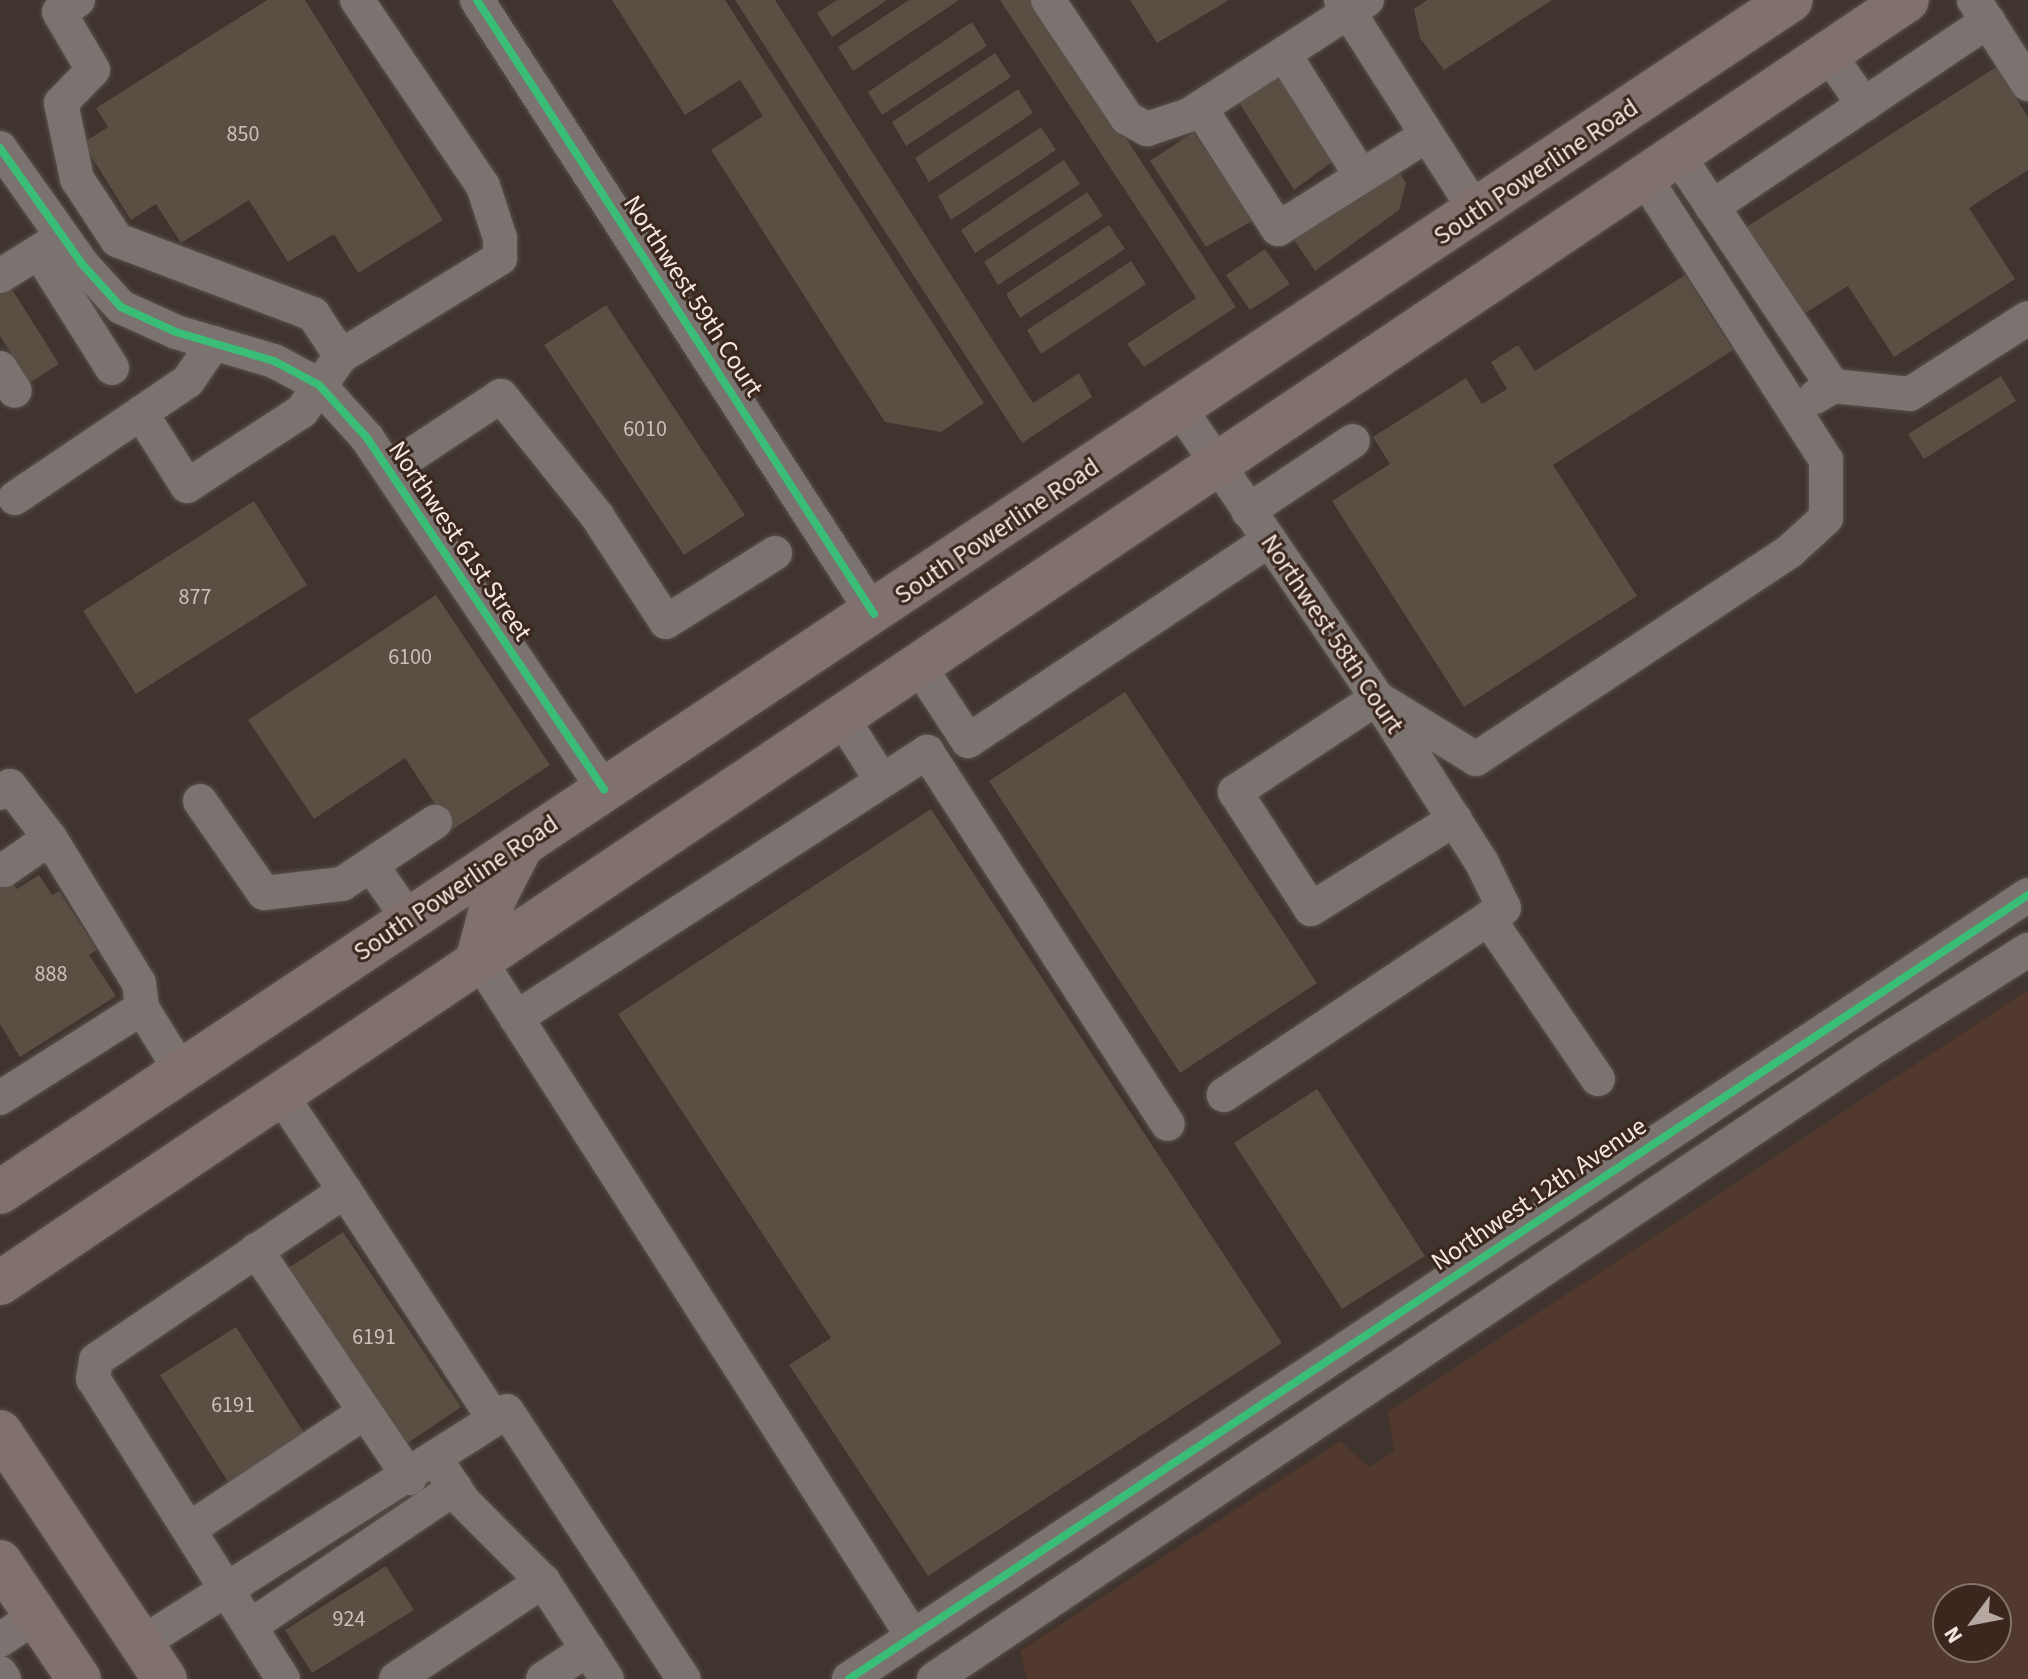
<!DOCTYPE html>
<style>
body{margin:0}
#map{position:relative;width:2028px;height:1679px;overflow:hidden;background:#3f342e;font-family:"Source Sans 3",sans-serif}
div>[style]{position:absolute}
.built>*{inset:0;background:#51392d}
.building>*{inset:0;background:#5a4f43}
.roads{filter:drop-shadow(0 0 2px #5a514c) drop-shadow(0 0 2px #5a514c)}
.minor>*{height:34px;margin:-17px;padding:0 17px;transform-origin:17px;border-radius:17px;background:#7b736f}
.major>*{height:44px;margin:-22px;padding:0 22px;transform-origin:22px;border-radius:22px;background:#80716f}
.cycleway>*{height:8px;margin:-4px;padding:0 4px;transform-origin:4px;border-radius:4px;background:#3abd76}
span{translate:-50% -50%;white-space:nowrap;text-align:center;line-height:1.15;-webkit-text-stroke:6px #3b271e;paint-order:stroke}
.number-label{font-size:22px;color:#cec1ba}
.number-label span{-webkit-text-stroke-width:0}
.street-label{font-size:26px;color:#f4e7e1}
.north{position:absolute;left:1932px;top:1583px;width:80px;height:80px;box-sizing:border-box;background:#3b271e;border:2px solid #85746c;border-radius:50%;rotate:238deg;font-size:22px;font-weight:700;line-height:32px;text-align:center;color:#f4e7e1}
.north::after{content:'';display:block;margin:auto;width:28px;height:36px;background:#b5a8a2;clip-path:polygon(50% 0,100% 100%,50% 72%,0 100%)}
</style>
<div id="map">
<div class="built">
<div style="clip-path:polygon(evenodd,2028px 990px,2028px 1679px,1027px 1679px,1020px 1651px,1340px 1441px,1369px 1467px,1394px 1451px,1388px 1412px,2028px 990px,1996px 1599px,1996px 1647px,1948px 1647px,1948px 1599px,1996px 1599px)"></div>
</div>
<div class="building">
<div style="clip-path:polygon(267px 0,305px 0,443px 220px,358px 273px,334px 234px,288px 262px,249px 200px,181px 243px,156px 204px,131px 220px,83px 143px,108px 127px,96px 108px)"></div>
<div style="clip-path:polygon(612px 0,725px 0,984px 403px,941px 432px,885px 422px,711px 150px,763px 116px,740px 80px,685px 115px)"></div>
<div style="clip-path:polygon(735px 0,775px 0,1033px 403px,1079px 373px,1092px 397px,1022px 443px)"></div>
<div style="clip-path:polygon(837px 0,887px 0,832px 37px,817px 13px)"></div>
<div style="clip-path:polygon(909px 0,959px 0,853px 71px,838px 47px)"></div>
<div style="clip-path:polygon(1000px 0,1036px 0,1236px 307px,1144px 367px,1127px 344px,1196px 298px)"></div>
<div style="clip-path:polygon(1130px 0,1229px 0,1157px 43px)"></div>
<div style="clip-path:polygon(1427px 0,1552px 0,1444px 70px,1420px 38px,1414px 9px)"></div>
<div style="clip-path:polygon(972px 22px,987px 46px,882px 115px,868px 92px)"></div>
<div style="clip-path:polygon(995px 53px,1011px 77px,906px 146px,892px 122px)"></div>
<div style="clip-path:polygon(1996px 67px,2028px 117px,2028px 170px,1969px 208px,2015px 279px,1894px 357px,1848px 286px,1801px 316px,1745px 228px)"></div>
<div style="clip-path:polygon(1278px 74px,1336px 159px,1294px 190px,1238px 101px)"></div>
<div style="clip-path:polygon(1018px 89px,1033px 113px,929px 182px,915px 158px)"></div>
<div style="clip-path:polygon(1041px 127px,1056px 150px,951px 220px,938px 196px)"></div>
<div style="clip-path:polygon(1193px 132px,1254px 220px,1206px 247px,1150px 161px)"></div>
<div style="clip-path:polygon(1064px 160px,1080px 184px,975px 253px,961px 230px)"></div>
<div style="clip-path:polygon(1396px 166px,1406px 183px,1399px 210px,1315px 271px,1291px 235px)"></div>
<div style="clip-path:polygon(1087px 192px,1103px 216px,998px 285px,984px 262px)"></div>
<div style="clip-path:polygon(1109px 225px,1125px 249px,1020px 318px,1006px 294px)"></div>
<div style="clip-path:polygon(1265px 249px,1290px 284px,1250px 310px,1226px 275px)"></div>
<div style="clip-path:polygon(1131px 261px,1146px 284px,1041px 354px,1027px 330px)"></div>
<div style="clip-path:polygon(1685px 275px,1733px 350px,1553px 465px,1637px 596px,1464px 707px,1332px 501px,1390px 464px,1373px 437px,1466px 378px,1482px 404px,1507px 389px,1491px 362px,1518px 345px,1535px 371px)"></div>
<div style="clip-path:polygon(10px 286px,59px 364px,29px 383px,0 336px,0 292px)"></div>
<div style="clip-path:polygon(606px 305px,745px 515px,684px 555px,544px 345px)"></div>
<div style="clip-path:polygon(2001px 376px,2016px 401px,1924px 459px,1908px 434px)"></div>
<div style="clip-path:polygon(254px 501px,307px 585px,136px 694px,83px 611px)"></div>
<div style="clip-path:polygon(436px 595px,550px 765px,452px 830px,405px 758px,314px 819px,248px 720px)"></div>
<div style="clip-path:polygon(1125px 692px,1317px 983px,1180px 1073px,989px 781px)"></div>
<div style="clip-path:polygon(931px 809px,1282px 1343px,928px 1576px,789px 1365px,831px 1338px,618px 1014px)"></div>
<div style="clip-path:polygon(0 863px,17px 889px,39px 875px,52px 895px,59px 891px,97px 950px,89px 955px,116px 996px,20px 1057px,0 1024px)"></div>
<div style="clip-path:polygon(1317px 1089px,1425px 1256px,1342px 1309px,1234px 1143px)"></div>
<div style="clip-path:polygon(343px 1232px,461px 1407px,405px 1445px,287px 1269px)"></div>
<div style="clip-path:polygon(236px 1327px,306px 1436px,230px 1485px,160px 1375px)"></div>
<div style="clip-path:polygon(386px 1566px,414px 1610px,312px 1673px,285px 1630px)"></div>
</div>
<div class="roads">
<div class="minor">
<div style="left:78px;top:0;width:22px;rotate:148deg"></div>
<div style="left:59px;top:12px;width:67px;rotate:59.6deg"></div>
<div style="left:93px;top:70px;width:46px;rotate:134.1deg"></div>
<div style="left:61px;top:103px;width:78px;rotate:78.1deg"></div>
<div style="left:77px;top:179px;width:73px;rotate:56.7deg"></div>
<div style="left:117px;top:240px;width:210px;rotate:20.7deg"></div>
<div style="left:313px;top:314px;width:50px;rotate:56.3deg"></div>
<div style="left:477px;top:0;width:731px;rotate:57.11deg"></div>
<div style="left:1048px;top:0;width:142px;rotate:56.2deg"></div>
<div style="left:1127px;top:118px;width:23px;rotate:29deg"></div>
<div style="left:1147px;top:129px;width:44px;rotate:-18.4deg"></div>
<div style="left:1189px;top:115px;width:212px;rotate:-32.9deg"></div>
<div style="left:1341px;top:0;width:250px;rotate:57.4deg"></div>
<div style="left:1974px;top:0;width:100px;rotate:57.3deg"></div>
<div style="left:1828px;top:53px;width:63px;rotate:55.3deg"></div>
<div style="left:1284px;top:54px;width:142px;rotate:57.7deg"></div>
<div style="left:1200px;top:108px;width:144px;rotate:57.2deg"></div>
<div style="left:1278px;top:229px;width:176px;rotate:-32.2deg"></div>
<div style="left:0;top:148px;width:142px;rotate:54.7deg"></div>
<div style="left:82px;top:264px;width:58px;rotate:47.8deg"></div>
<div style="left:121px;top:307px;width:60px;rotate:24.4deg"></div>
<div style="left:176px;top:332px;width:102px;rotate:16.5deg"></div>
<div style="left:274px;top:361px;width:51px;rotate:28.1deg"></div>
<div style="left:319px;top:385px;width:72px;rotate:47.8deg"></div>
<div style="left:367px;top:438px;width:424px;rotate:56deg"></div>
<div style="left:1677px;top:154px;width:280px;rotate:56.1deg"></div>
<div style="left:1712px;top:207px;width:333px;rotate:-34deg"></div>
<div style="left:39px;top:252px;width:137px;rotate:57.8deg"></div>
<div style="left:0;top:276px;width:66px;rotate:-32deg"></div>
<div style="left:214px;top:343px;width:46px;rotate:124.4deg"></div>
<div style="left:188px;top:381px;width:57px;rotate:145.8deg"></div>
<div style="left:141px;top:413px;width:86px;rotate:57.8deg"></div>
<div style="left:187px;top:486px;width:137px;rotate:-33.1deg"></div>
<div style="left:302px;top:411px;width:67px;rotate:-54.7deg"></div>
<div style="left:341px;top:356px;width:187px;rotate:-31.6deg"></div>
<div style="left:500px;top:258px;width:20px;rotate:-90deg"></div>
<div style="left:500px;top:238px;width:55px;rotate:-108.1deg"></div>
<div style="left:483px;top:186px;width:225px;rotate:-124.1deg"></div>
<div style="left:0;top:368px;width:27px;rotate:57deg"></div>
<div style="left:1815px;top:397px;width:21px;rotate:-31deg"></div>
<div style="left:1833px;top:386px;width:77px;rotate:5.9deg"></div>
<div style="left:1910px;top:394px;width:140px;rotate:-32.8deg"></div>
<div style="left:1180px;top:409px;width:350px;rotate:55.7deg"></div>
<div style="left:1377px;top:698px;width:193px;rotate:57.5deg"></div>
<div style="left:1481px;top:861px;width:52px;rotate:63.9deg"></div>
<div style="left:1504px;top:908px;width:337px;rotate:146.3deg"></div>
<div style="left:389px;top:470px;width:134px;rotate:-33.5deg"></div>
<div style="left:501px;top:396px;width:154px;rotate:51.3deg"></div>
<div style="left:597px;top:516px;width:126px;rotate:56.9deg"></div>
<div style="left:666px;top:622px;width:129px;rotate:-32.3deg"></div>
<div style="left:15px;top:498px;width:152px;rotate:-34deg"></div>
<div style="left:1248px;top:511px;width:126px;rotate:-33.7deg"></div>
<div style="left:917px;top:663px;width:93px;rotate:56.8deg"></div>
<div style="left:968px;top:741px;width:361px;rotate:-33.7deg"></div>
<div style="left:840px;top:715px;width:78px;rotate:57.5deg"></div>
<div style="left:0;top:793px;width:12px;rotate:-35deg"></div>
<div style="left:10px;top:786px;width:66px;rotate:52.4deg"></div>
<div style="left:200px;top:801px;width:112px;rotate:55.2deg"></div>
<div style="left:264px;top:893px;width:79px;rotate:-6.6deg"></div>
<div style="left:342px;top:884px;width:112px;rotate:-33.7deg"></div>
<div style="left:1455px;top:819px;width:170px;rotate:148deg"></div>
<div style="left:1311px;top:909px;width:140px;rotate:-123deg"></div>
<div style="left:1235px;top:792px;width:170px;rotate:-33.5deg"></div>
<div style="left:1377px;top:698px;width:116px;rotate:31.6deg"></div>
<div style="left:1476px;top:759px;width:377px;rotate:-33.5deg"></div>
<div style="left:1790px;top:551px;width:49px;rotate:-42.5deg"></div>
<div style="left:1826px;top:518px;width:58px;rotate:-90deg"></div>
<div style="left:1826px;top:460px;width:336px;rotate:-122.7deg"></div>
<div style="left:371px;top:865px;width:66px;rotate:54.9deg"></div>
<div style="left:4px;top:870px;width:56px;rotate:-34.8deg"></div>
<div style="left:50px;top:838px;width:170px;rotate:58.5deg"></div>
<div style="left:139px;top:983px;width:25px;rotate:83deg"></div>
<div style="left:1488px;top:918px;width:195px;rotate:55.7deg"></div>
<div style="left:478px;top:958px;width:806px;rotate:57.35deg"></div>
<div style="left:516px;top:1018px;width:490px;rotate:-32.9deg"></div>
<div style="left:927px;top:752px;width:443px;rotate:57.1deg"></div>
<div style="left:281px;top:1095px;width:115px;rotate:56.3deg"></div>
<div style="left:0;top:1098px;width:168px;rotate:-32.4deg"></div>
<div style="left:142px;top:1008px;width:74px;rotate:58.2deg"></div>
<div style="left:256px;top:1250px;width:275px;rotate:56deg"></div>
<div style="left:436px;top:1460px;width:50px;rotate:56.3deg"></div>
<div style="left:464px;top:1502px;width:112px;rotate:45deg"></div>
<div style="left:543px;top:1581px;width:117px;rotate:56.9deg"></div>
<div style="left:191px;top:1528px;width:209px;rotate:-33.7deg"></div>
<div style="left:252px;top:1625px;width:245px;rotate:-34deg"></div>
<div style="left:0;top:1640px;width:43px;rotate:-33.7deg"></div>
<div style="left:142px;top:1643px;width:432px;rotate:-32.4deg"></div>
<div style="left:507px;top:1411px;width:321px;rotate:56.6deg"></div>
<div style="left:0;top:1673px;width:7px;rotate:56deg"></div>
<div style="left:283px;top:1679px;width:355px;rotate:-122.3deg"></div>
<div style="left:93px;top:1379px;width:19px;rotate:-81deg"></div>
<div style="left:96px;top:1360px;width:301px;rotate:-34.2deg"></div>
<div style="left:345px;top:1191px;width:272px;rotate:56.8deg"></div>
<div style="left:396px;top:1679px;width:177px;rotate:-33.7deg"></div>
<div style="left:543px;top:1679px;width:54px;rotate:-33.7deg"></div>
<div style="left:849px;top:1679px;width:1416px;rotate:-33.62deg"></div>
<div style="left:934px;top:1679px;width:1124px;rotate:-33.9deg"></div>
<div style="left:1867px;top:1052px;width:191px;rotate:-32.4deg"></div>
</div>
<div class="major">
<div style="left:478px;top:958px;width:61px;rotate:-74.8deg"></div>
<div style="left:494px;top:899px;width:59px;rotate:-63deg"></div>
<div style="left:0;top:1192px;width:2151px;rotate:-33.65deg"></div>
<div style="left:0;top:1283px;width:2298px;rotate:-33.93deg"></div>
<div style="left:0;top:1432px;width:297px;rotate:56.3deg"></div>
<div style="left:0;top:1562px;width:141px;rotate:56deg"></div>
</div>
</div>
<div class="cycleway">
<div style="left:477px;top:0;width:731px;rotate:57.11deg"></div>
<div style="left:0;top:148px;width:142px;rotate:54.7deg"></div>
<div style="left:82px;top:264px;width:58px;rotate:47.8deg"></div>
<div style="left:121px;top:307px;width:60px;rotate:24.4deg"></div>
<div style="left:176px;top:332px;width:102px;rotate:16.5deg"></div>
<div style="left:274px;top:361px;width:51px;rotate:28.1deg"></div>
<div style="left:319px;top:385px;width:72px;rotate:47.8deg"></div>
<div style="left:367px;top:438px;width:424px;rotate:56deg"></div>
<div style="left:849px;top:1679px;width:1416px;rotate:-33.62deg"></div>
</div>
<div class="number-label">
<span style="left:243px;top:135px">850</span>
<span style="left:645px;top:430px">6010</span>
<span style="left:195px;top:598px">877</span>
<span style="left:410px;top:658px">6100</span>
<span style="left:51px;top:975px">888</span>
<span style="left:374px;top:1338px">6191</span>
<span style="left:233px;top:1406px">6191</span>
<span style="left:349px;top:1620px">924</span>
</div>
<div class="street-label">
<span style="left:1536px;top:172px;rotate:-34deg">South Powerline Road</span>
<span style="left:693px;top:296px;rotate:57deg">Northwest 59th Court</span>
<span style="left:997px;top:531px;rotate:-34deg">South Powerline Road</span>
<span style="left:460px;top:541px;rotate:56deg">Northwest 61st Street</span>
<span style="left:1332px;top:634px;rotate:56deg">Northwest 58th Court</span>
<span style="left:456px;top:888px;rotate:-34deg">South Powerline Road</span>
<span style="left:1539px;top:1194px;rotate:-34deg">Northwest 12th Avenue</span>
</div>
<div class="north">N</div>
</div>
